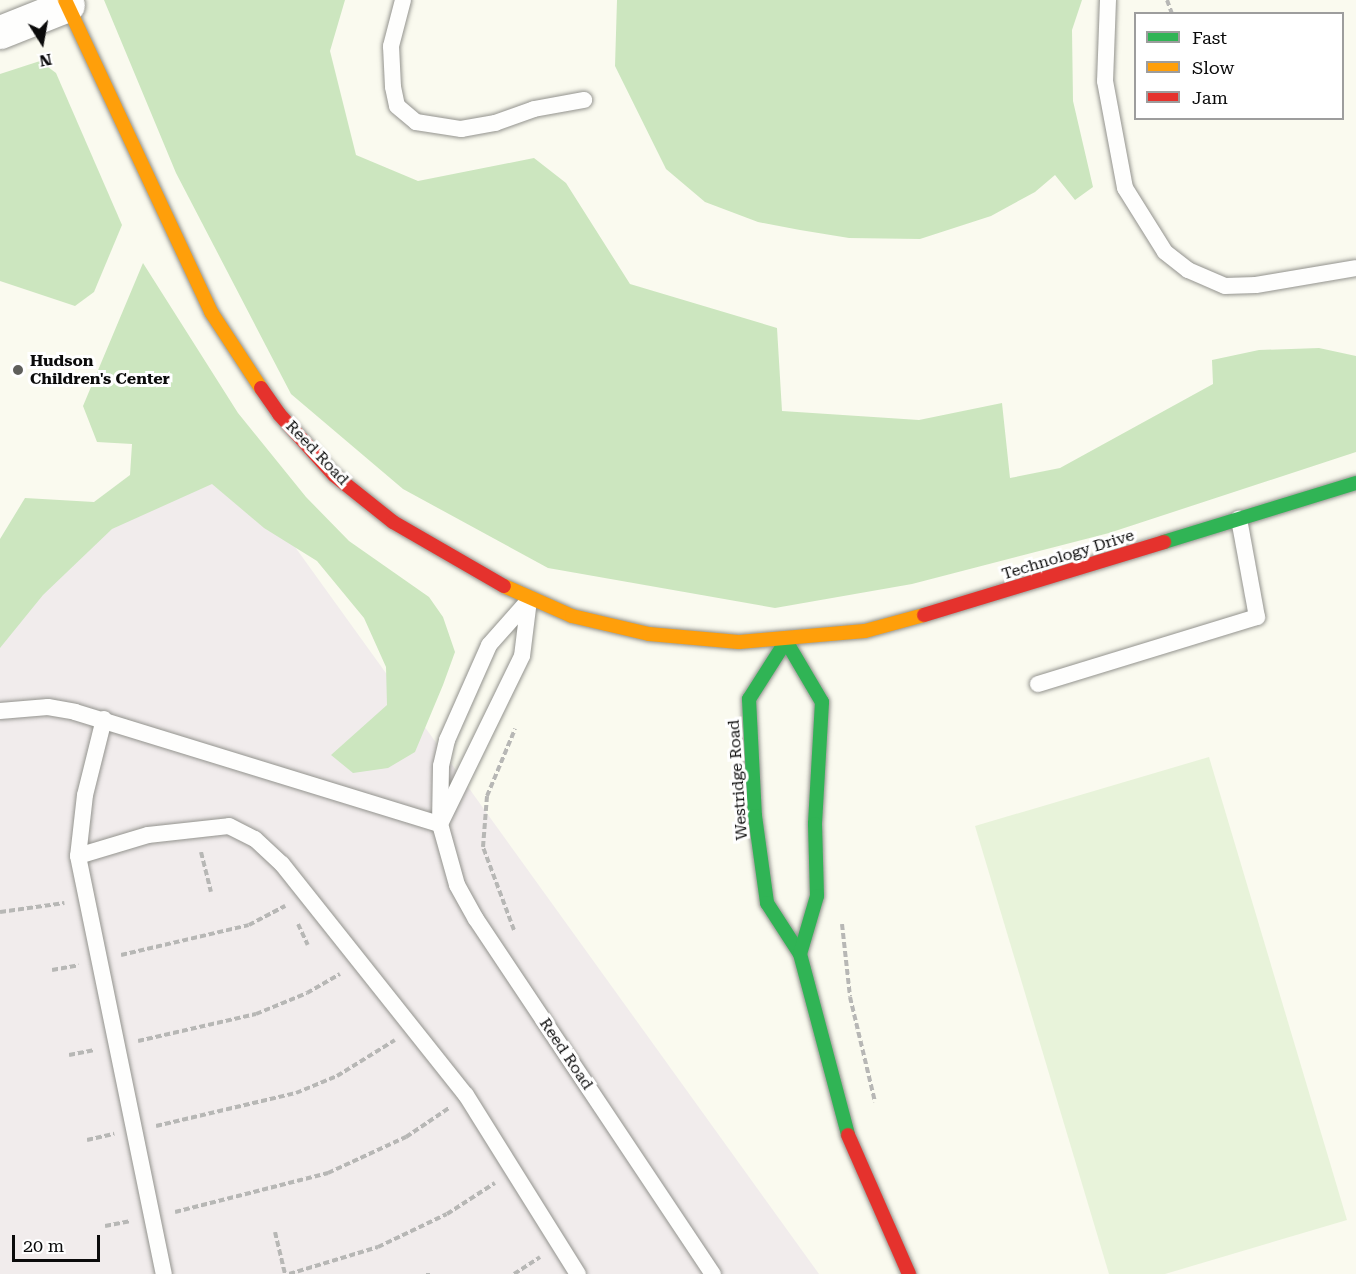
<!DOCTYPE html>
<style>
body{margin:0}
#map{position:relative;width:1356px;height:1274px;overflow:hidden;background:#fafaef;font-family:"Roboto Serif",serif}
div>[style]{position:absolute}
.industrial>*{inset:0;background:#f1ecec}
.forest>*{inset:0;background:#cce6bf}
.pitch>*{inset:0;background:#e8f3da}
.path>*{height:4px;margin-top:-2px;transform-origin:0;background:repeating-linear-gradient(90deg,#b7b7b5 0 6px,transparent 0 9px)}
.roads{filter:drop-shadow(0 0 2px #93938e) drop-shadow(0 0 2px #93938e)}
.lane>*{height:16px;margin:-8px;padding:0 8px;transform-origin:8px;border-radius:8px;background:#fefefd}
.street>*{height:33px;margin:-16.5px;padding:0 16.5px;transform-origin:16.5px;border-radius:16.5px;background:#fefefd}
.fast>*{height:14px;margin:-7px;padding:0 7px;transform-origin:7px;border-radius:7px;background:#30b455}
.slow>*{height:14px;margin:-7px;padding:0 7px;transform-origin:7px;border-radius:7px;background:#ff9f0a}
.jam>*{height:14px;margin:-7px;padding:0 7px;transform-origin:7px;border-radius:7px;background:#e5322d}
.dots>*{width:16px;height:16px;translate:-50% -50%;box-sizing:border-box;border:3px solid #fff;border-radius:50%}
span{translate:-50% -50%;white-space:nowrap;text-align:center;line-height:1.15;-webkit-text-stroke:6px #fff;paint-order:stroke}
.poi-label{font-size:16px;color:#0b0b0b;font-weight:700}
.left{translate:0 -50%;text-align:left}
.street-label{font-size:16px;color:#0b0b0b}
.legend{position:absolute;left:1134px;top:12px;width:210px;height:108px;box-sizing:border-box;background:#fff;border:2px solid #9d9d9d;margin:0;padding:8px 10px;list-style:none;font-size:18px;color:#0b0b0b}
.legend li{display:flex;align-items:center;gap:12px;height:30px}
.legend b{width:30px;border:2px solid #9d9d9d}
.north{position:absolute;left:12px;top:12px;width:60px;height:60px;-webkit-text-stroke:4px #fff;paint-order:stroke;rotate:169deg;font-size:16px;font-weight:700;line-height:24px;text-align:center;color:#0b0b0b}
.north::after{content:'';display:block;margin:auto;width:21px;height:27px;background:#0b0b0b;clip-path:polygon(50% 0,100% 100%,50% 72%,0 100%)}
.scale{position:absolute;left:12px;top:1235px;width:88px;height:27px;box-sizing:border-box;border:3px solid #0b0b0b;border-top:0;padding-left:8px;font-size:18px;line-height:21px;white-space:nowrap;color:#0b0b0b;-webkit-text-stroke:4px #fff;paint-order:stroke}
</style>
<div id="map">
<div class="industrial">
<div style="clip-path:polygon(205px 422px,819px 1274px,0 1274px,0 602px)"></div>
</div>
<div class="forest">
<div style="clip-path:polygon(104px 0,345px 0,330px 51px,356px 155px,418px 181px,534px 158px,566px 183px,630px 284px,777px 328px,782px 411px,919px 420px,1002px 403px,1010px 478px,1060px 468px,1213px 384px,1212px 360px,1259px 350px,1319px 348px,1356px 356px,1356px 452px,1109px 533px,912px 584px,775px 608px,548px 568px,403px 489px,291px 394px,176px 173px)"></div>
<div style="clip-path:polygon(617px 0,1082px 0,1072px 30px,1073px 101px,1093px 187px,1075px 200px,1055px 175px,1035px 192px,991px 216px,920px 239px,849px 238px,800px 230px,758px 222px,705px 202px,666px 169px,615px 66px)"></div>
<div style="clip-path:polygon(40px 61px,56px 73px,122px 225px,94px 292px,75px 306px,0 281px,0 74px)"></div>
<div style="clip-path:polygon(143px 263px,238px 413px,306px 497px,349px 541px,429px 597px,443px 617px,455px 652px,443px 685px,415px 752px,388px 768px,353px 773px,331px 755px,387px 705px,386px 667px,364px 618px,317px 561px,264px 528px,212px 484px,112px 529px,43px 595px,0 648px,0 539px,25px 498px,94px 502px,130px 475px,132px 444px,97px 442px,83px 406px)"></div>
</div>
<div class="pitch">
<div style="clip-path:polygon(1209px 757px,1347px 1220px,1165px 1274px,1109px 1274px,975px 826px)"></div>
</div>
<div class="path">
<div style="left:1167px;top:0;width:15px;rotate:70deg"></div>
<div style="left:201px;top:852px;width:41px;rotate:76deg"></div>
<div style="left:0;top:912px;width:65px;rotate:-8deg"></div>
<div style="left:298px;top:924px;width:23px;rotate:65deg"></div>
<div style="left:842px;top:924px;width:73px;rotate:83.7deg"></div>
<div style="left:850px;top:997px;width:108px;rotate:76.6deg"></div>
<div style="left:514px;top:930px;width:89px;rotate:-110.5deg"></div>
<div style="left:483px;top:847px;width:51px;rotate:-85.5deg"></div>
<div style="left:487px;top:796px;width:73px;rotate:-67.3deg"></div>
<div style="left:121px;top:955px;width:131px;rotate:-13.2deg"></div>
<div style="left:249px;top:925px;width:41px;rotate:-27.8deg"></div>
<div style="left:52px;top:970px;width:27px;rotate:-10deg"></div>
<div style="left:138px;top:1041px;width:121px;rotate:-12.9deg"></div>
<div style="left:256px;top:1014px;width:55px;rotate:-22.4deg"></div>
<div style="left:307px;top:993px;width:38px;rotate:-30deg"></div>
<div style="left:69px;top:1055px;width:26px;rotate:-11deg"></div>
<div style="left:156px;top:1126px;width:144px;rotate:-13.3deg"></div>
<div style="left:296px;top:1093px;width:44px;rotate:-22.5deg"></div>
<div style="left:337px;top:1076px;width:68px;rotate:-31.8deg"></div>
<div style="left:87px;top:1140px;width:28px;rotate:-13deg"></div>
<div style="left:175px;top:1212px;width:158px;rotate:-14.3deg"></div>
<div style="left:328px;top:1173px;width:86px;rotate:-24.8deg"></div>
<div style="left:406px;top:1137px;width:52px;rotate:-34deg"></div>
<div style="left:105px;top:1226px;width:25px;rotate:-11deg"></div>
<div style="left:275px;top:1232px;width:43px;rotate:76.6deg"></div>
<div style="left:428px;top:1273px;width:1px;rotate:90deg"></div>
<div style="left:289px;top:1274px;width:93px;rotate:-16.9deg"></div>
<div style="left:378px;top:1247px;width:76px;rotate:-25.6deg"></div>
<div style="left:447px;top:1214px;width:57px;rotate:-32.9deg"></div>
<div style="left:514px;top:1274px;width:31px;rotate:-33deg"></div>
</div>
<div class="roads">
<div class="lane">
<div style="left:403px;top:0;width:48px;rotate:104.6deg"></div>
<div style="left:391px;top:46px;width:41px;rotate:87.2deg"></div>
<div style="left:393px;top:87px;width:19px;rotate:78deg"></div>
<div style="left:397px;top:106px;width:25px;rotate:40deg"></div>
<div style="left:416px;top:122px;width:46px;rotate:8.8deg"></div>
<div style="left:461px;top:129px;width:35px;rotate:-10deg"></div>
<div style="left:495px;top:123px;width:41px;rotate:-19.7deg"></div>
<div style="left:534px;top:109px;width:51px;rotate:-10.2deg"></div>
<div style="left:1108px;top:0;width:81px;rotate:92.1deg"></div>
<div style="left:1105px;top:81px;width:109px;rotate:79.4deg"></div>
<div style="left:1125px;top:188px;width:75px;rotate:58deg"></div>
<div style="left:1165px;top:252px;width:29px;rotate:38deg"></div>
<div style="left:1188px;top:270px;width:40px;rotate:23.4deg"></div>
<div style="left:1225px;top:286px;width:31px;rotate:-2deg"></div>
<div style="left:1256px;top:285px;width:101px;rotate:-9.6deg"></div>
<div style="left:529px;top:600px;width:56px;rotate:97.1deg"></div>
<div style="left:522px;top:656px;width:187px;rotate:116deg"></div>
<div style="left:440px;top:824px;width:58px;rotate:-89deg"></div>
<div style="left:441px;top:766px;width:27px;rotate:-77deg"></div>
<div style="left:447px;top:740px;width:104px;rotate:-66.1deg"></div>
<div style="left:489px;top:645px;width:60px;rotate:-48.4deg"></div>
<div style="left:1038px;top:684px;width:229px;rotate:-17deg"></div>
<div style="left:1257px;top:617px;width:100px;rotate:-100.4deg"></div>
<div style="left:0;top:711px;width:48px;rotate:-4.8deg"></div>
<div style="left:48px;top:707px;width:27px;rotate:10deg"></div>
<div style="left:75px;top:712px;width:382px;rotate:17.1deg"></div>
<div style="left:440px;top:824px;width:63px;rotate:74.4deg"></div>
<div style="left:457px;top:885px;width:39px;rotate:61deg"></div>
<div style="left:476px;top:919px;width:427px;rotate:56.3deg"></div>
<div style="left:104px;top:719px;width:78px;rotate:104deg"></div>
<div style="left:85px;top:795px;width:61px;rotate:96.5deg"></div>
<div style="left:78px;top:856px;width:427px;rotate:78.4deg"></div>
<div style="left:78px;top:856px;width:73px;rotate:-16.7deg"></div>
<div style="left:148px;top:835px;width:81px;rotate:-6.3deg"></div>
<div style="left:229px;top:826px;width:29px;rotate:27deg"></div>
<div style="left:255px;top:839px;width:37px;rotate:43deg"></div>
<div style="left:282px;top:864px;width:295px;rotate:51.5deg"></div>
<div style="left:466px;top:1095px;width:211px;rotate:58deg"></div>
</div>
<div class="street">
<div style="left:0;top:32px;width:73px;rotate:-21.7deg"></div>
</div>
<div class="fast">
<div style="left:1164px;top:542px;width:201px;rotate:-17.1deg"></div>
<div style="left:786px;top:641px;width:69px;rotate:122.5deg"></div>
<div style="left:749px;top:699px;width:117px;rotate:87.1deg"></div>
<div style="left:755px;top:816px;width:88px;rotate:82.1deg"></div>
<div style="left:767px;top:903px;width:61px;rotate:57.1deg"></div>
<div style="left:800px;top:954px;width:187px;rotate:75.1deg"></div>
<div style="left:786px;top:641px;width:71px;rotate:59.5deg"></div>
<div style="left:822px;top:702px;width:122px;rotate:93.3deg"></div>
<div style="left:815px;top:824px;width:72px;rotate:88.4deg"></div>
<div style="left:817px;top:896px;width:60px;rotate:106.3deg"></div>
</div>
<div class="slow">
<div style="left:65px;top:0;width:344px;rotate:64.9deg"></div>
<div style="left:211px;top:312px;width:91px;rotate:56.7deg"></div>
<div style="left:504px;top:586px;width:74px;rotate:23.8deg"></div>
<div style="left:572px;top:616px;width:79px;rotate:13.2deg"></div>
<div style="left:649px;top:634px;width:90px;rotate:5.1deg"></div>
<div style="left:739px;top:642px;width:126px;rotate:-5deg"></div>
<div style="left:865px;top:631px;width:61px;rotate:-15.2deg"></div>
</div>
<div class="jam">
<div style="left:261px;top:388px;width:32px;rotate:55deg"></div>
<div style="left:279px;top:414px;width:82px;rotate:48deg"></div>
<div style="left:334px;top:475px;width:75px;rotate:38.5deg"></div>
<div style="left:393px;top:522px;width:128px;rotate:30deg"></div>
<div style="left:924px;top:615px;width:251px;rotate:-16.9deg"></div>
<div style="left:848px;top:1135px;width:152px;rotate:66.3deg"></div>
</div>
</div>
<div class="dots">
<div style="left:18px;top:370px;background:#5f5f5b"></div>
</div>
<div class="poi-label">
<span class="left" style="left:30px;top:370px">Hudson<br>Children's Center</span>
</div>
<div class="street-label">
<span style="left:317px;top:453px;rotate:46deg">Reed Road</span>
<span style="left:1068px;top:555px;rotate:-17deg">Technology Drive</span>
<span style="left:738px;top:780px;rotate:-94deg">Westridge Road</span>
<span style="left:566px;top:1054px;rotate:56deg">Reed Road</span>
</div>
<ul class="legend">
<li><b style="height:8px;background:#30b455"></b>Fast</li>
<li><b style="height:8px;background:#ff9f0a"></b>Slow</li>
<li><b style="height:8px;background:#e5322d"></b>Jam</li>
</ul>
<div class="north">N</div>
<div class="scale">20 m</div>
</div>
